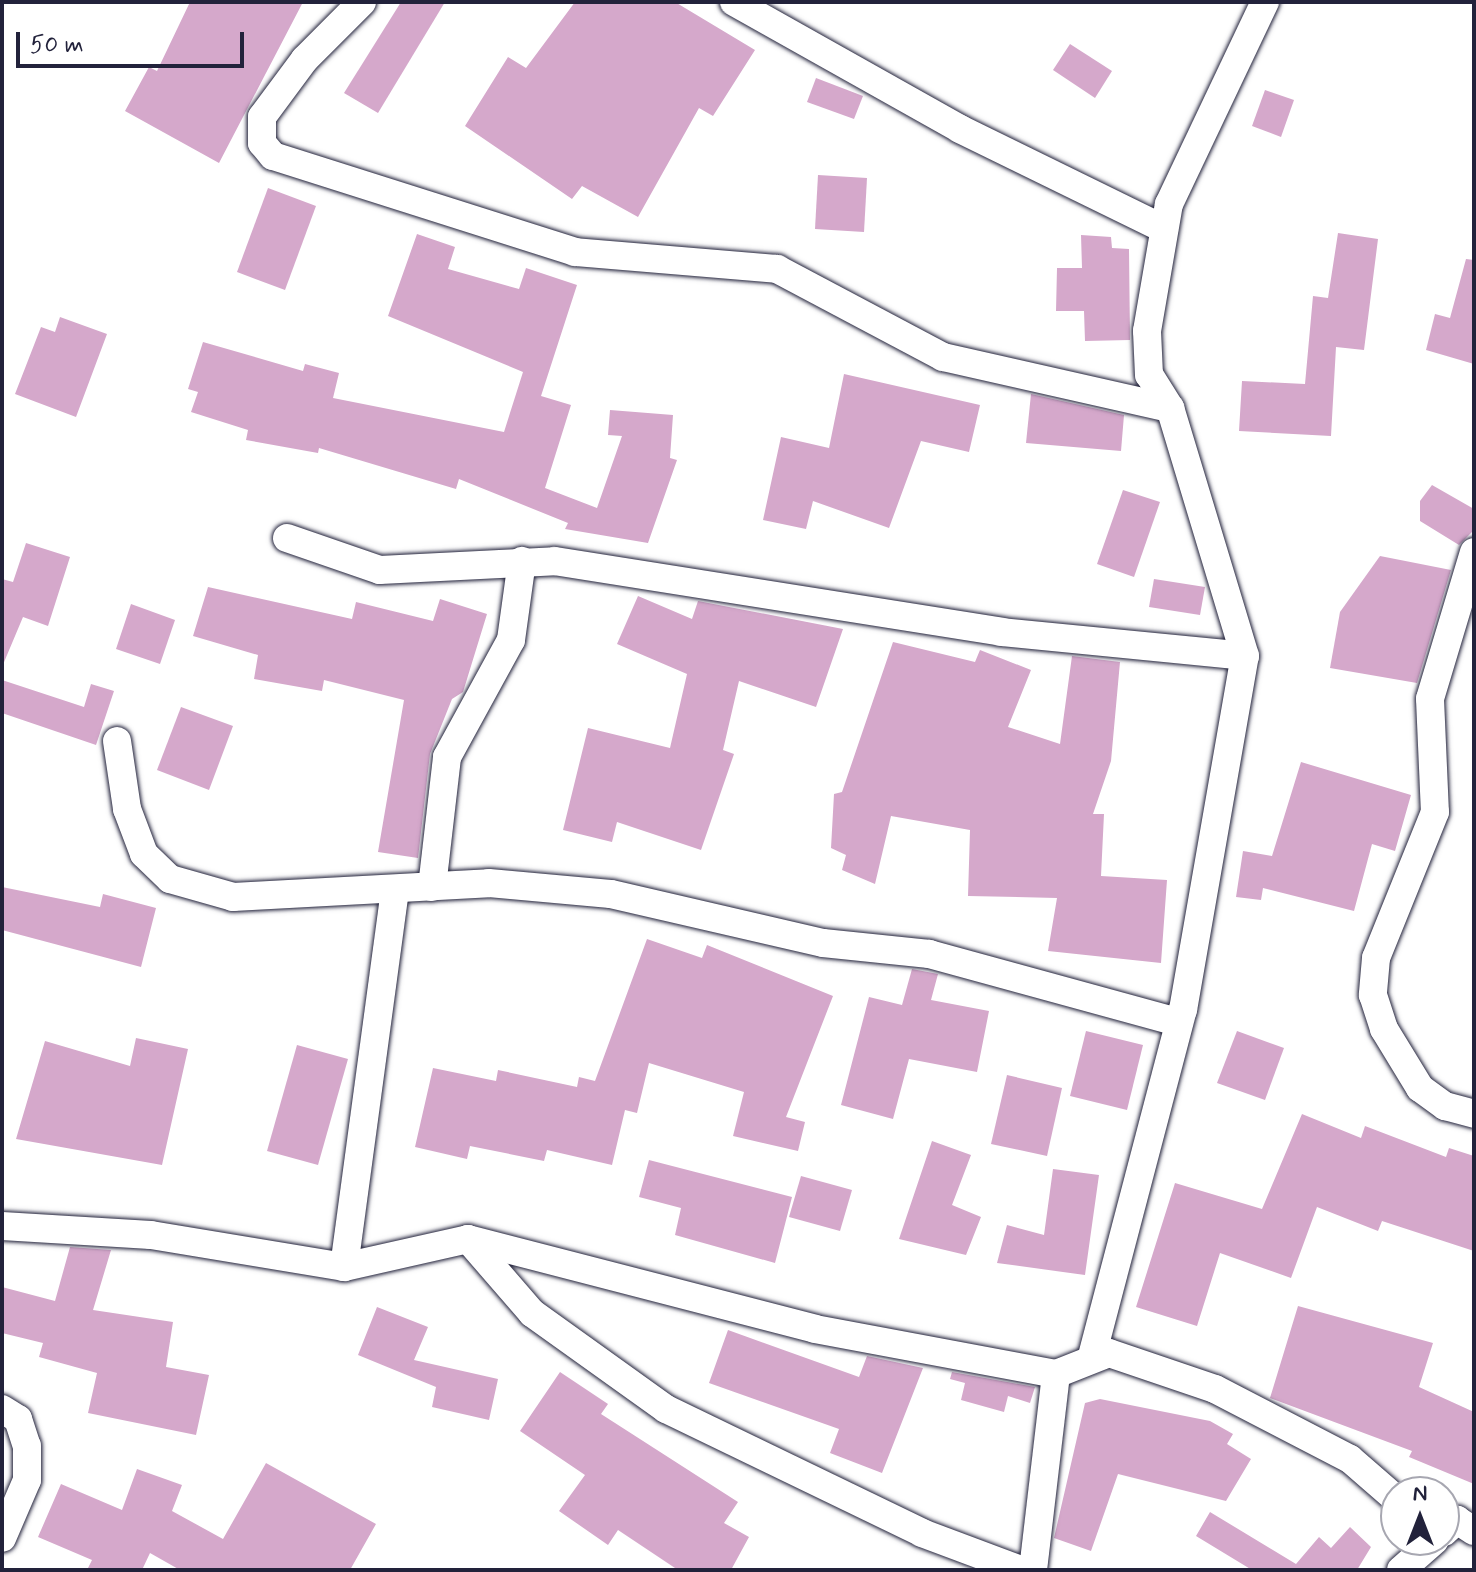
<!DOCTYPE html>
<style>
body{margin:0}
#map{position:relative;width:1476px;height:1572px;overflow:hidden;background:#fff;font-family:Mynerve,sans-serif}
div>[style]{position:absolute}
.building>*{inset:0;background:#d5a8cb}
.roads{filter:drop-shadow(0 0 2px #22223b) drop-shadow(0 0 2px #22223b)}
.minor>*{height:28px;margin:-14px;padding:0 14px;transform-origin:14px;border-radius:14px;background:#fff}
span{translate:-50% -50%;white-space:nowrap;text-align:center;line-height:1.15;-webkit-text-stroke:8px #fff;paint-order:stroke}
.frame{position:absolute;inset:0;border:4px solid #22223b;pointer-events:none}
.north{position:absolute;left:1380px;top:1476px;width:80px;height:80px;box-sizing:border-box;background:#fff;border:2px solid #a7a7b1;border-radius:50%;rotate:0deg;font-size:22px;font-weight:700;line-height:32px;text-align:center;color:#22223b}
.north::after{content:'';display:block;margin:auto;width:28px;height:36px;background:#22223b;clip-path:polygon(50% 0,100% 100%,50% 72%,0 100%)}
.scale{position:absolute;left:16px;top:32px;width:228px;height:36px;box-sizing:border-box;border:4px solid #22223b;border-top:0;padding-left:10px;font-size:24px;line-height:28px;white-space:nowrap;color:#22223b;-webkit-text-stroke:6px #fff;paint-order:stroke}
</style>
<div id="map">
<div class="building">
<div style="clip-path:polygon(190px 2px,303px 2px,219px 163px,125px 111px,149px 67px,157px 71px)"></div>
<div style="clip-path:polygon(401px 2px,445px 2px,378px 113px,344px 93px)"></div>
<div style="clip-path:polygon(575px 2px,675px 2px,755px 50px,713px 116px,699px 108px,638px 217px,582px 186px,572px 199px,465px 126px,508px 57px,526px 68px)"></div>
<div style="clip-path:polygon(1070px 44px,1112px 71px,1095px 98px,1053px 70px)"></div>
<div style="clip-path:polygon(816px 78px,863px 96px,854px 119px,807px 102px)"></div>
<div style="clip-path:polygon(1265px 90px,1294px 100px,1281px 137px,1252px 126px)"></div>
<div style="clip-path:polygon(818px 175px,867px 178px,864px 232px,815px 229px)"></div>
<div style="clip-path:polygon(268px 188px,316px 206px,285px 290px,237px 272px)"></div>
<div style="clip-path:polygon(1338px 233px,1378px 239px,1364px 350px,1336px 347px,1331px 436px,1239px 431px,1242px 381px,1305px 384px,1313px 296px,1328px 298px)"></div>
<div style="clip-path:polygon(417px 234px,455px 247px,448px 269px,519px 289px,526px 268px,577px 285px,541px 396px,571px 405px,545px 488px,597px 508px,622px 436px,608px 435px,610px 410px,673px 415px,670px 458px,677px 460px,648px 543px,565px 529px,568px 523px,459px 479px,456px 489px,319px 448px,318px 453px,246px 440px,248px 430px,191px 412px,198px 392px,188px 389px,203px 342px,303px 371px,305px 364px,339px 373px,333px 398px,504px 432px,523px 372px,388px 316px)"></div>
<div style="clip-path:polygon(1081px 235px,1111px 237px,1112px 248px,1129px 249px,1130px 340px,1085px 341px,1084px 311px,1056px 311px,1057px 268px,1082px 268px)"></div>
<div style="clip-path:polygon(1466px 259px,1474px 260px,1474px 364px,1426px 350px,1435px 314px,1450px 318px)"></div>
<div style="clip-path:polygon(60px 317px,107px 334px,76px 417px,15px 394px,41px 327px,55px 332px)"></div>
<div style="clip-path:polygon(844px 374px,980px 405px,969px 452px,921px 441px,889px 528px,813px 501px,806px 529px,763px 520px,781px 437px,829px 448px)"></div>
<div style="clip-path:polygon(1031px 394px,1124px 415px,1121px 451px,1026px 443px)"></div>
<div style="clip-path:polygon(1432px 485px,1474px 509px,1474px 530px,1459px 545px,1420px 521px,1420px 501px)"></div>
<div style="clip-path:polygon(1123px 490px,1160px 502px,1134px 577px,1097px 564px)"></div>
<div style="clip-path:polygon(26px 543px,70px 557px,48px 626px,23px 617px,2px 667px,2px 579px,13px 582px)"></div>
<div style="clip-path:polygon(1380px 556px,1451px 570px,1417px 683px,1330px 668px,1340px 612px)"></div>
<div style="clip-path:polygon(1154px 579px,1205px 587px,1200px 615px,1149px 607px)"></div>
<div style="clip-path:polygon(208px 587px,352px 619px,356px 602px,433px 621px,440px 599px,487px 614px,463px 692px,452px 699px,430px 754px,418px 858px,378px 852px,404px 700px,324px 680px,322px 691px,254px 679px,258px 655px,193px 636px)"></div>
<div style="clip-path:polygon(638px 596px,692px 619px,698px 601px,843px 629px,816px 707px,739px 681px,723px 750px,734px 754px,701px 850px,617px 822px,612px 842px,563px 830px,588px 728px,670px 748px,687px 674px,617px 644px)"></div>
<div style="clip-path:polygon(131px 604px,175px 620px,160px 664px,116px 649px)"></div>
<div style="clip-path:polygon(893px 642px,975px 662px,980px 650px,1031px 670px,1008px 727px,1060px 744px,1072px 656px,1120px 662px,1111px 761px,1093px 814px,1104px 814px,1101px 876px,1167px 880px,1161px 963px,1048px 951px,1057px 898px,968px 896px,970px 830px,891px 816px,875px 884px,842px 870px,846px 855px,831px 848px,834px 794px,842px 792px)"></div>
<div style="clip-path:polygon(2px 680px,84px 707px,91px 684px,114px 691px,96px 745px,2px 713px)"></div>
<div style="clip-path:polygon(181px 707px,233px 726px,209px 790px,157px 770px)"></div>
<div style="clip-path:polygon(1301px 762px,1411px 795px,1395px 851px,1372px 844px,1354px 911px,1263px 888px,1261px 900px,1236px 897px,1243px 851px,1272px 856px)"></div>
<div style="clip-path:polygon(2px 887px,100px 907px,103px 894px,156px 908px,141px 967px,2px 930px)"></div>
<div style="clip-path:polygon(647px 939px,702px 958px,707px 945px,833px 996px,786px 1117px,805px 1122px,798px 1151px,733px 1136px,744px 1092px,649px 1063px,637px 1113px,625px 1110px,612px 1165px,547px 1150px,544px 1161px,470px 1146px,467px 1159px,415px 1147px,433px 1068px,496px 1081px,498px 1070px,577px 1087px,579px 1077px,595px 1081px)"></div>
<div style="clip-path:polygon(912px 969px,938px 974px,931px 1000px,989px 1011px,977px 1072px,909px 1059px,893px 1119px,841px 1105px,869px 997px,902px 1005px)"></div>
<div style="clip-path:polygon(1086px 1031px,1143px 1045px,1127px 1110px,1070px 1096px)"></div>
<div style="clip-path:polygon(1237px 1031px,1284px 1048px,1265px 1100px,1217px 1083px)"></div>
<div style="clip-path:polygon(136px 1038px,188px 1049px,162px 1165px,16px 1139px,45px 1041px,130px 1066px)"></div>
<div style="clip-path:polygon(297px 1045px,348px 1059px,318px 1165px,267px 1151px)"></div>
<div style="clip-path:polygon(1007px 1075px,1062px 1088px,1047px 1156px,991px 1144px)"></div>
<div style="clip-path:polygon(1302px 1114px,1361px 1138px,1365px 1126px,1446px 1157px,1449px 1148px,1474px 1156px,1474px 1251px,1382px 1221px,1378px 1231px,1317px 1207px,1291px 1278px,1220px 1253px,1197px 1326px,1136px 1307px,1175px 1183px,1262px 1209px)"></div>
<div style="clip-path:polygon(932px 1141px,971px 1155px,952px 1205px,981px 1217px,966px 1255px,899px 1239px)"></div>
<div style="clip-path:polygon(649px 1160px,792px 1197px,775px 1263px,675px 1235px,681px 1208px,639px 1197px)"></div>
<div style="clip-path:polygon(1053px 1169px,1099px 1175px,1085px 1275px,997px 1263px,1007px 1225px,1044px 1235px)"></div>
<div style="clip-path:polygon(801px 1176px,852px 1190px,840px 1231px,789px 1217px)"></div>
<div style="clip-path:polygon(70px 1247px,111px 1250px,93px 1310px,173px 1322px,166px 1367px,209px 1375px,196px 1435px,88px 1413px,97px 1373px,39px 1357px,43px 1343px,2px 1333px,2px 1287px,55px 1301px)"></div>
<div style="clip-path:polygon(1298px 1306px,1433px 1343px,1419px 1387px,1474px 1412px,1474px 1484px,1409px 1457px,1412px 1451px,1270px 1398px)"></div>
<div style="clip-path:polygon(377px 1307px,428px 1327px,414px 1360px,498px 1379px,489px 1420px,432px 1407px,436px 1387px,358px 1355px)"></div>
<div style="clip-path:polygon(728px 1330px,859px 1377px,867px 1356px,923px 1368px,882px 1473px,830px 1453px,839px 1429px,709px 1383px)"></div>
<div style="clip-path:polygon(560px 1372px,608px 1404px,601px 1414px,738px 1502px,724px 1523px,749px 1537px,731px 1570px,678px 1570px,618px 1530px,608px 1545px,559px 1511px,585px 1475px,520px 1431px)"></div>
<div style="clip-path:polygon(952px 1372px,1035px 1387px,1030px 1403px,1008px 1396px,1004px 1412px,961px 1400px,965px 1383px,950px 1379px)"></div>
<div style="clip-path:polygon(1100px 1399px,1210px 1421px,1233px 1434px,1227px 1444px,1251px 1459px,1226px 1501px,1118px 1474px,1091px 1551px,1054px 1538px,1085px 1403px)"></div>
<div style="clip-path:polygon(266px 1463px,376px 1524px,350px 1570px,180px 1570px,150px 1553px,142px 1570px,87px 1570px,92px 1560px,38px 1537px,61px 1484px,122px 1510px,137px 1469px,182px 1485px,172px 1511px,223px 1539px)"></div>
<div style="clip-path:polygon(1210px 1512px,1296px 1564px,1319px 1537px,1331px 1548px,1350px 1527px,1371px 1547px,1357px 1570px,1252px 1570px,1196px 1536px)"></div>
</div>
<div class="roads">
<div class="minor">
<div style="left:362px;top:2px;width:81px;rotate:135deg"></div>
<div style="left:305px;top:59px;width:72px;rotate:126.6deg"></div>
<div style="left:262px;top:117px;width:26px;rotate:90deg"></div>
<div style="left:262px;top:143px;width:17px;rotate:50deg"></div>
<div style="left:273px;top:156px;width:317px;rotate:17.6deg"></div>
<div style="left:575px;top:252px;width:203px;rotate:4.8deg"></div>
<div style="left:777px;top:269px;width:188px;rotate:27.9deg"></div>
<div style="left:943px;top:357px;width:233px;rotate:12.7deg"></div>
<div style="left:734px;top:2px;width:259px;rotate:29.3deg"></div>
<div style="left:960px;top:129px;width:227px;rotate:26.1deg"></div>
<div style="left:287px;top:538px;width:98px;rotate:19deg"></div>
<div style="left:380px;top:570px;width:175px;rotate:-2.9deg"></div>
<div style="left:555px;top:561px;width:452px;rotate:9deg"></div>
<div style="left:1001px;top:632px;width:245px;rotate:5.6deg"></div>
<div style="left:1474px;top:552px;width:153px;rotate:106.7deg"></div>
<div style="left:1430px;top:699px;width:113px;rotate:87.5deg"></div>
<div style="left:1435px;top:812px;width:157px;rotate:112deg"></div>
<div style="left:1376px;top:958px;width:37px;rotate:95deg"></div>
<div style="left:1373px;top:995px;width:36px;rotate:72deg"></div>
<div style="left:1384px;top:1029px;width:69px;rotate:58.6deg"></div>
<div style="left:1420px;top:1088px;width:31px;rotate:36deg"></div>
<div style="left:1445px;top:1106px;width:30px;rotate:15deg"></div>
<div style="left:117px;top:741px;width:69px;rotate:81.6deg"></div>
<div style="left:127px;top:809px;width:48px;rotate:69.3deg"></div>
<div style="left:144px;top:854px;width:36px;rotate:44deg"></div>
<div style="left:170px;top:879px;width:66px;rotate:15.9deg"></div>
<div style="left:233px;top:897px;width:256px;rotate:-3.1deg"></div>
<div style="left:489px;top:883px;width:122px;rotate:5.2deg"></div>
<div style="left:611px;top:894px;width:218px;rotate:13deg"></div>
<div style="left:823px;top:943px;width:107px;rotate:5.9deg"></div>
<div style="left:929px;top:954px;width:254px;rotate:15.3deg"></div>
<div style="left:432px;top:887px;width:131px;rotate:-83.4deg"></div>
<div style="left:447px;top:757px;width:133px;rotate:-61.3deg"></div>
<div style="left:511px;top:640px;width:80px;rotate:-82.1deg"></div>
<div style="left:2px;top:1226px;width:149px;rotate:3.5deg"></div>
<div style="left:151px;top:1235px;width:196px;rotate:9.4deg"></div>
<div style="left:344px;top:1267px;width:127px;rotate:-12.7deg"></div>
<div style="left:468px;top:1239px;width:358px;rotate:14.5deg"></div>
<div style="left:815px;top:1329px;width:245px;rotate:10.6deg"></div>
<div style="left:1056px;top:1374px;width:57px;rotate:-21.6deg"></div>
<div style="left:1109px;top:1353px;width:112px;rotate:18.8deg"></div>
<div style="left:1215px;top:1389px;width:152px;rotate:27.4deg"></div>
<div style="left:1350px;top:1459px;width:61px;rotate:41deg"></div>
<div style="left:468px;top:1239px;width:98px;rotate:49.1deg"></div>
<div style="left:532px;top:1313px;width:165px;rotate:35.6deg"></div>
<div style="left:666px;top:1409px;width:284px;rotate:25.8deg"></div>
<div style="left:922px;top:1533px;width:106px;rotate:20.5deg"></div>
<div style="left:344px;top:1267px;width:380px;rotate:-82.3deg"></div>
<div style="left:1092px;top:1356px;width:358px;rotate:-75.3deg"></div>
<div style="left:1183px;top:1010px;width:359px;rotate:-80.1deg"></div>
<div style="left:1245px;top:656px;width:259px;rotate:-106.8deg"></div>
<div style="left:1170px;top:408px;width:39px;rotate:-122deg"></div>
<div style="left:1149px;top:375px;width:44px;rotate:-92.6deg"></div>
<div style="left:1147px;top:331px;width:129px;rotate:-80.2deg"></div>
<div style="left:1169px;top:204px;width:224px;rotate:-64.6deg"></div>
<div style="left:2px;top:1409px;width:19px;rotate:32deg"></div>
<div style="left:18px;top:1419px;width:28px;rotate:72deg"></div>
<div style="left:27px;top:1446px;width:34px;rotate:90deg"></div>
<div style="left:27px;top:1480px;width:63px;rotate:113.3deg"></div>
<div style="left:1444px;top:1532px;width:18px;rotate:-43deg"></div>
<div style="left:1457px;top:1520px;width:20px;rotate:33deg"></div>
<div style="left:1033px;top:1570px;width:197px;rotate:-83.3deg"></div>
<div style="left:1401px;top:1570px;width:45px;rotate:-41.4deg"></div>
</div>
</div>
<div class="frame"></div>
<div class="north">N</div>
<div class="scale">50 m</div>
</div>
